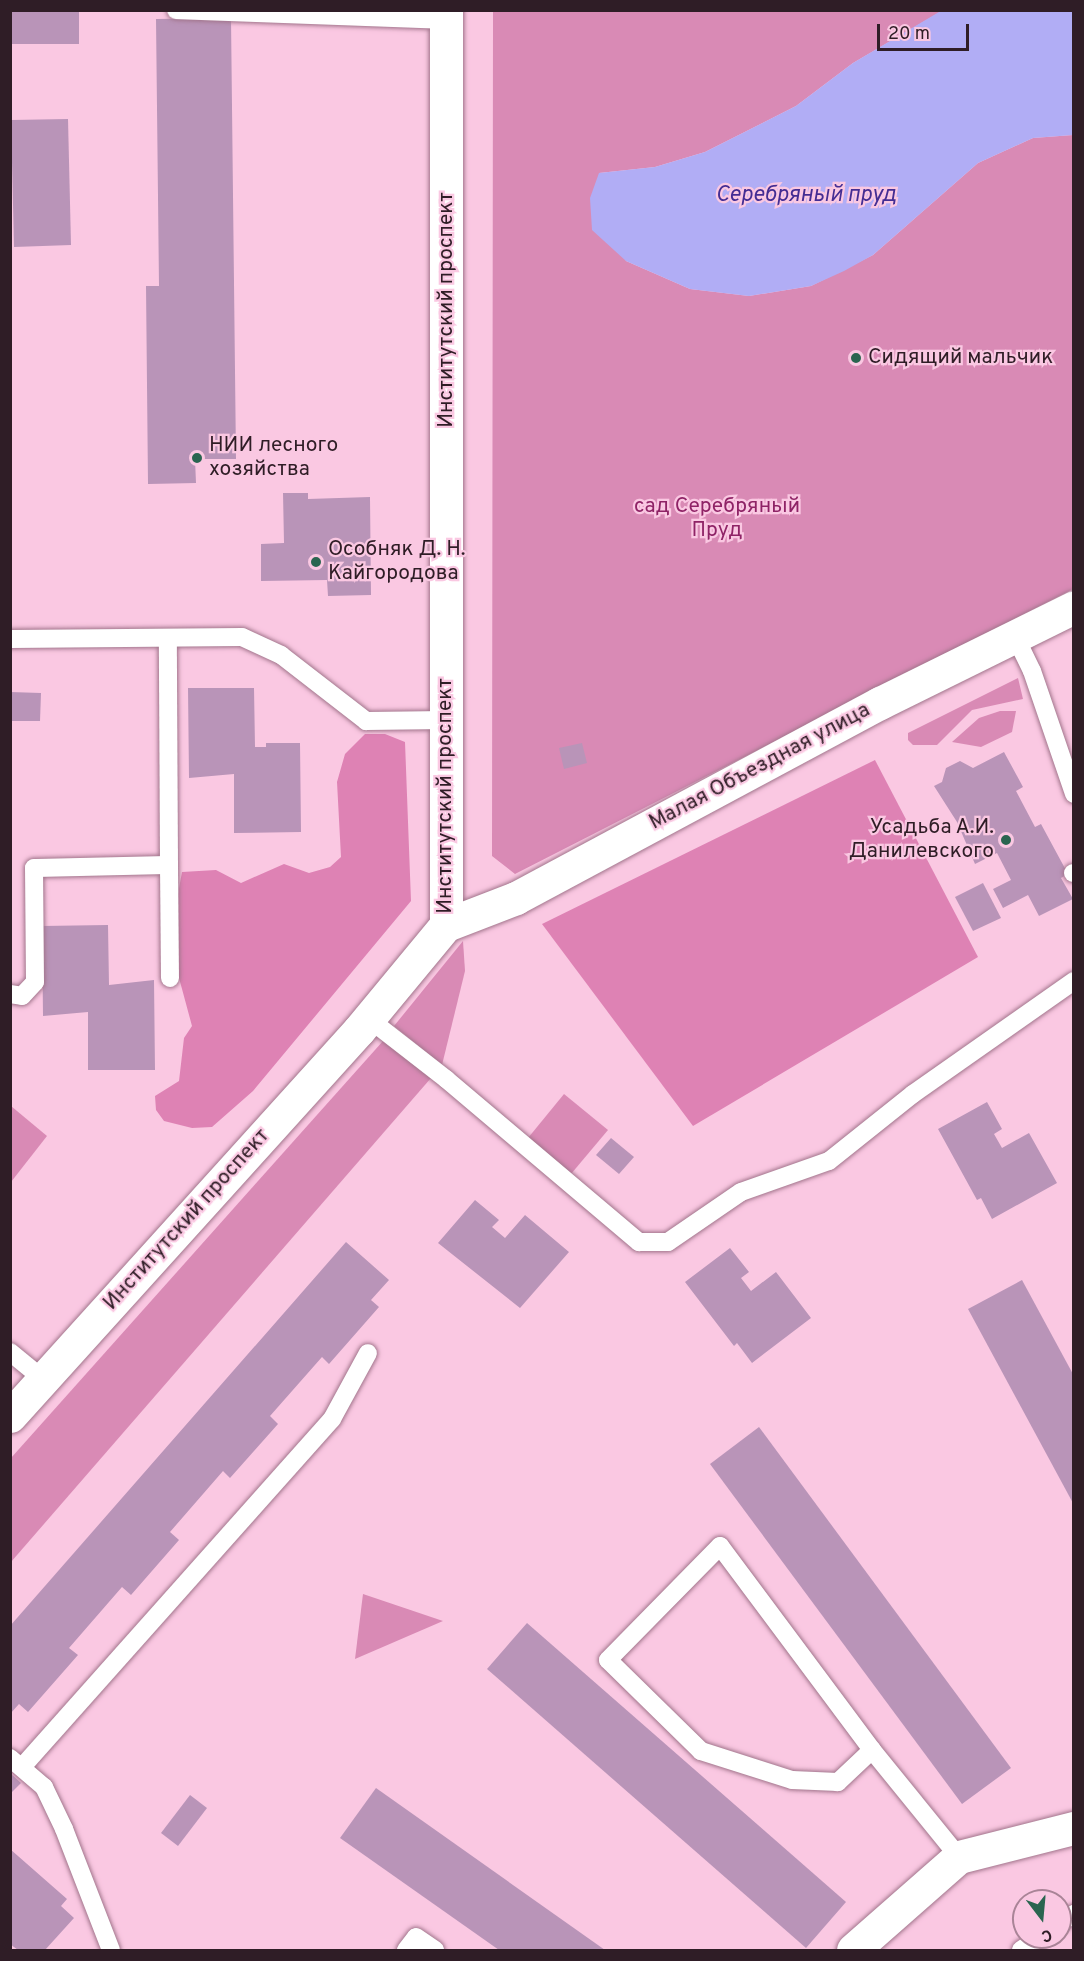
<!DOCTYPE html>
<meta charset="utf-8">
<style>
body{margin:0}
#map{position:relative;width:1084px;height:1961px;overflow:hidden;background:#fac8e2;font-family:Overpass,sans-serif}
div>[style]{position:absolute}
.green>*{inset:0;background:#d98ab5}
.forest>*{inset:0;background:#de82b4}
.water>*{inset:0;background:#b1adf5}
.building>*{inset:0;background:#b994b8}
.roads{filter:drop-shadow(0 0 2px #a2758c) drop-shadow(0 0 2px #a2758c)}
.service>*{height:18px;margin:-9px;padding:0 9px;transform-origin:9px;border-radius:9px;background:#fff}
.minor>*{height:33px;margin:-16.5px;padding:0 16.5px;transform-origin:16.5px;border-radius:16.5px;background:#fff}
.tertiary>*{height:33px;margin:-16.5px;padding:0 16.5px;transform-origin:16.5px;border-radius:16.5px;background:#fff}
.dots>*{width:16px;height:16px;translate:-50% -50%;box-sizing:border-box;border:3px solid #fac8e2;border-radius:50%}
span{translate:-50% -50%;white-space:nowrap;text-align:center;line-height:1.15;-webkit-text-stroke:4.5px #fac8e2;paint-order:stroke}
.street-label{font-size:21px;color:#2f1d26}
.poi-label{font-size:21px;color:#2f1d26}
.left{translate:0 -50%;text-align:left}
.right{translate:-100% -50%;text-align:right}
.park-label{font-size:21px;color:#8f2366}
.water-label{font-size:22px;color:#442d93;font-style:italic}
.frame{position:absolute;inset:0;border:12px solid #2f1d26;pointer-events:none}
.north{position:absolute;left:1012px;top:1889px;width:60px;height:60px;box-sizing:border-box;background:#fac8e2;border:2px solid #a98497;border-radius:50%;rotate:164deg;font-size:16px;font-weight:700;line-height:24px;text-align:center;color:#2f1d26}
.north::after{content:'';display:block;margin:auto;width:21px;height:27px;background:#2a6550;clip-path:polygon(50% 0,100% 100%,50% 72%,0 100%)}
.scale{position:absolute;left:877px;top:24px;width:92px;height:27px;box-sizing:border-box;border:3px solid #2f1d26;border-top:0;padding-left:8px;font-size:18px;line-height:21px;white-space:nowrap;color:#2f1d26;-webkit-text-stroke:4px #fac8e2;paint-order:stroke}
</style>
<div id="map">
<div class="green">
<div style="clip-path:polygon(493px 11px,942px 11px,853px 63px,796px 106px,705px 152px,655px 167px,599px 173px,626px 261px,690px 289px,749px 296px,811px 286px,873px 255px,978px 163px,1033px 138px,1073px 135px,1073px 589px,515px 874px,492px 856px)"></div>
<div style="clip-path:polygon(1018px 678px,1023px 699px,972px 710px,937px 745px,913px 745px,908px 740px,908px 733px)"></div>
<div style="clip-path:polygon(1000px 711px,1016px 711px,1012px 732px,981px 747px,952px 742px,979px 718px)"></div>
<div style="clip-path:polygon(463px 941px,465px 971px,442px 1065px,394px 1026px)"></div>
<div style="clip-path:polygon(383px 1041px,431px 1078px,11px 1562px,11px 1458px)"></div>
<div style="clip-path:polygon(564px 1094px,608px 1130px,571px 1174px,528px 1138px)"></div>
<div style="clip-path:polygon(11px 1106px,47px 1136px,11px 1182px)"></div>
<div style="clip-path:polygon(363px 1594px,443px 1621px,355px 1659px)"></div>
</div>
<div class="forest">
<div style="clip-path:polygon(365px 734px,385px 734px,405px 742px,411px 901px,253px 1091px,212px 1127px,192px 1128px,164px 1121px,156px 1110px,155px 1096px,179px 1081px,184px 1038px,192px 1026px,175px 963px,175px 910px,182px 872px,216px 870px,241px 883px,284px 864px,309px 873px,330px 867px,341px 857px,337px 782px,345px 754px)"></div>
<div style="clip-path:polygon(875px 760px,978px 957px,693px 1126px,542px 924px)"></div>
</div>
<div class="water">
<div style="clip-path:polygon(1074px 11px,1073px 135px,1033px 138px,978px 163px,873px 255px,844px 271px,811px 286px,749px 296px,690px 289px,626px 261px,592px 230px,590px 198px,599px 173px,655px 167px,705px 152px,796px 106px,853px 63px,939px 12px)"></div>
</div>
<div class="building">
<div style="clip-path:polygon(10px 10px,79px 10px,79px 44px,10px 44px)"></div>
<div style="clip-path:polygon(231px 18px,236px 459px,195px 459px,196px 483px,148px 484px,146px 286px,159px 286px,156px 19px)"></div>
<div style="clip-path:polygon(68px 119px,71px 245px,14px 247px,11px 120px)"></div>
<div style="clip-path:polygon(283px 493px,308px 493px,308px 499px,370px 497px,371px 595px,328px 596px,327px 580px,261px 581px,261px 544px,284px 543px)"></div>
<div style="clip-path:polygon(188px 688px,254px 688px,255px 747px,266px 747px,266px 743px,300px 743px,301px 832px,234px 833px,234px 774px,189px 778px)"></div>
<div style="clip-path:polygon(10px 692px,41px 693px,40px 721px,10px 721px)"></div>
<div style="clip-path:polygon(582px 743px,587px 763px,564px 769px,559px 748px)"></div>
<div style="clip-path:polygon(1004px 752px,1023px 787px,1016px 791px,1035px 827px,1041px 824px,1068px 874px,1061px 878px,1073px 899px,1039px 916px,1028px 895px,1003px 908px,993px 889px,1011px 880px,997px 853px,975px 864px,957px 822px,934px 786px,942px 782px,946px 768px,960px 761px,973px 768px)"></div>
<div style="clip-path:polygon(983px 883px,1001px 918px,973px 931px,955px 897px)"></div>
<div style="clip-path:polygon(108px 925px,109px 985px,154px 980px,155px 1070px,88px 1070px,88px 1012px,43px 1016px,42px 926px)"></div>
<div style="clip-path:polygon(987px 1102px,1002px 1129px,994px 1134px,1002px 1148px,1029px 1133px,1057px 1183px,992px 1219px,981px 1198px,977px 1200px,938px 1129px)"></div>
<div style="clip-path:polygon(611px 1138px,634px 1157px,619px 1174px,596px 1155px)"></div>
<div style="clip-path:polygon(475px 1200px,499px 1220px,492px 1227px,505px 1238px,525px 1215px,569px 1252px,520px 1308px,438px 1243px)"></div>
<div style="clip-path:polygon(346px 1242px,389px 1280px,371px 1300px,379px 1307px,329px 1364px,322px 1357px,270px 1416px,278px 1424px,230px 1478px,223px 1471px,170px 1532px,179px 1540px,131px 1595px,122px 1587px,69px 1648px,78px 1655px,28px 1712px,19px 1704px,10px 1714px,10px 1626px)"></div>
<div style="clip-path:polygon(730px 1248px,749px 1272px,741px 1278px,751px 1291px,776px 1272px,811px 1318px,752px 1363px,737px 1343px,734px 1346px,685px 1282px)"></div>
<div style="clip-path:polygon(1022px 1280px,1074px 1376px,1074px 1505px,968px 1309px)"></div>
<div style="clip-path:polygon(759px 1427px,1011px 1768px,962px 1804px,710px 1464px)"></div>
<div style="clip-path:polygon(527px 1623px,846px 1902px,806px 1948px,487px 1669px)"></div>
<div style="clip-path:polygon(10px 1773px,21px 1783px,10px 1794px)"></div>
<div style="clip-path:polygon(376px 1788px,605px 1950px,499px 1950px,340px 1838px)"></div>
<div style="clip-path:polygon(190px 1795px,207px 1808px,178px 1846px,161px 1833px)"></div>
<div style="clip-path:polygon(10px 1849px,67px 1899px,61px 1906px,74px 1918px,45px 1950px,18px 1950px,10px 1944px)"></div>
</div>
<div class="roads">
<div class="service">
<div style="left:176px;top:10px;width:270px;rotate:2.1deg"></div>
<div style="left:1014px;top:634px;width:41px;rotate:64.1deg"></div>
<div style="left:1032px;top:671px;width:130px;rotate:71.1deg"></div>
<div style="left:10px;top:639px;width:232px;rotate:-0.5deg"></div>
<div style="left:242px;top:637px;width:43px;rotate:24.8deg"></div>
<div style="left:281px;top:655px;width:108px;rotate:37.8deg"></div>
<div style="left:366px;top:721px;width:80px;rotate:-0.7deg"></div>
<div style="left:169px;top:865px;width:113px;rotate:89.5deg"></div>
<div style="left:1073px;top:873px;width:1px"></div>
<div style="left:10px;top:994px;width:12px;rotate:9deg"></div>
<div style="left:22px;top:996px;width:19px;rotate:-47deg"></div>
<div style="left:35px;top:982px;width:114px;rotate:-90.5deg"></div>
<div style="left:34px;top:868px;width:135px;rotate:-1.3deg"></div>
<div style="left:169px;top:865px;width:227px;rotate:-90.3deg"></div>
<div style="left:369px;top:1019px;width:98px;rotate:37.9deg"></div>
<div style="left:446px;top:1079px;width:253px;rotate:40.2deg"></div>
<div style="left:639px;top:1242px;width:29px"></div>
<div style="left:668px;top:1242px;width:88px;rotate:-34.4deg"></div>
<div style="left:741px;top:1192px;width:93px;rotate:-19.4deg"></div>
<div style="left:829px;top:1161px;width:107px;rotate:-38.6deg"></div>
<div style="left:913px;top:1094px;width:197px;rotate:-35.1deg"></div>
<div style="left:10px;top:1352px;width:43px;rotate:39.3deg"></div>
<div style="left:872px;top:1750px;width:47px;rotate:136.7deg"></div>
<div style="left:838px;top:1782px;width:46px;rotate:-177.5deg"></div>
<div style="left:792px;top:1780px;width:96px;rotate:-162.3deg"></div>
<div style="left:701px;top:1751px;width:130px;rotate:-135.6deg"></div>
<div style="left:608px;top:1660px;width:160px;rotate:-45.5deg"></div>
<div style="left:720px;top:1546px;width:254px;rotate:53.3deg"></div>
<div style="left:872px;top:1750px;width:138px;rotate:50.9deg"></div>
<div style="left:10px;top:1758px;width:45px;rotate:40.5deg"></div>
<div style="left:44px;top:1787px;width:47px;rotate:64.5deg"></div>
<div style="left:64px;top:1829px;width:130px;rotate:68.8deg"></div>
<div style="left:22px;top:1767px;width:466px;rotate:-48.3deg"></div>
<div style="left:332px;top:1419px;width:75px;rotate:-61.4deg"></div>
<div style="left:1060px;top:1923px;width:17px;rotate:-33deg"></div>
<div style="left:406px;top:1950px;width:16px;rotate:-52deg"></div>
<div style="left:416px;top:1937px;width:23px;rotate:34deg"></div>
<div style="left:1021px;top:1950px;width:23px;rotate:-34deg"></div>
</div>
<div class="minor">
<div style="left:446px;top:925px;width:75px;rotate:-21.1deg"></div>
<div style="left:516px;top:898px;width:413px;rotate:-28.2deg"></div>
<div style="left:880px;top:703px;width:216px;rotate:-26.3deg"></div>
<div style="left:853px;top:1950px;width:141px;rotate:-41.3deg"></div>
<div style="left:959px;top:1857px;width:119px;rotate:-14.2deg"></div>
</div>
<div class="tertiary">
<div style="left:10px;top:1416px;width:520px;rotate:-47.88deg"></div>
<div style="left:359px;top:1030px;width:136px;rotate:-50.4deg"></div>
<div style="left:446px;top:925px;width:915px;rotate:-90deg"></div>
</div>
</div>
<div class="dots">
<div style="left:856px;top:358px;background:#2a6550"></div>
<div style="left:197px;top:458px;background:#2a6550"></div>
<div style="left:316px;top:562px;background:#2a6550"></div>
<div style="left:1006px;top:840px;background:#2a6550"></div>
</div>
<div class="street-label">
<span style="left:447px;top:310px;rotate:-90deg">Институтский проспект</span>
<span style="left:760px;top:767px;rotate:-28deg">Малая Объездная улица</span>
<span style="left:446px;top:796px;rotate:-90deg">Институтский проспект</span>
<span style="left:187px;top:1220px;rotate:-48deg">Институтский проспект</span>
</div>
<div class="poi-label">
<span class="left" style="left:868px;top:358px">Сидящий мальчик</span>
<span class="left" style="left:209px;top:458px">НИИ лесного<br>хозяйства</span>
<span class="left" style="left:328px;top:562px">Особняк Д. Н.<br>Кайгородова</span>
<span class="right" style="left:994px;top:840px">Усадьба А.И.<br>Данилевского</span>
</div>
<div class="park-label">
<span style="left:717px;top:519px">сад Серебряный<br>Пруд</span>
</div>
<div class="water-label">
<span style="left:806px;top:196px">Серебряный пруд</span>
</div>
<div class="frame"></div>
<div class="north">С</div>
<div class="scale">20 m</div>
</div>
